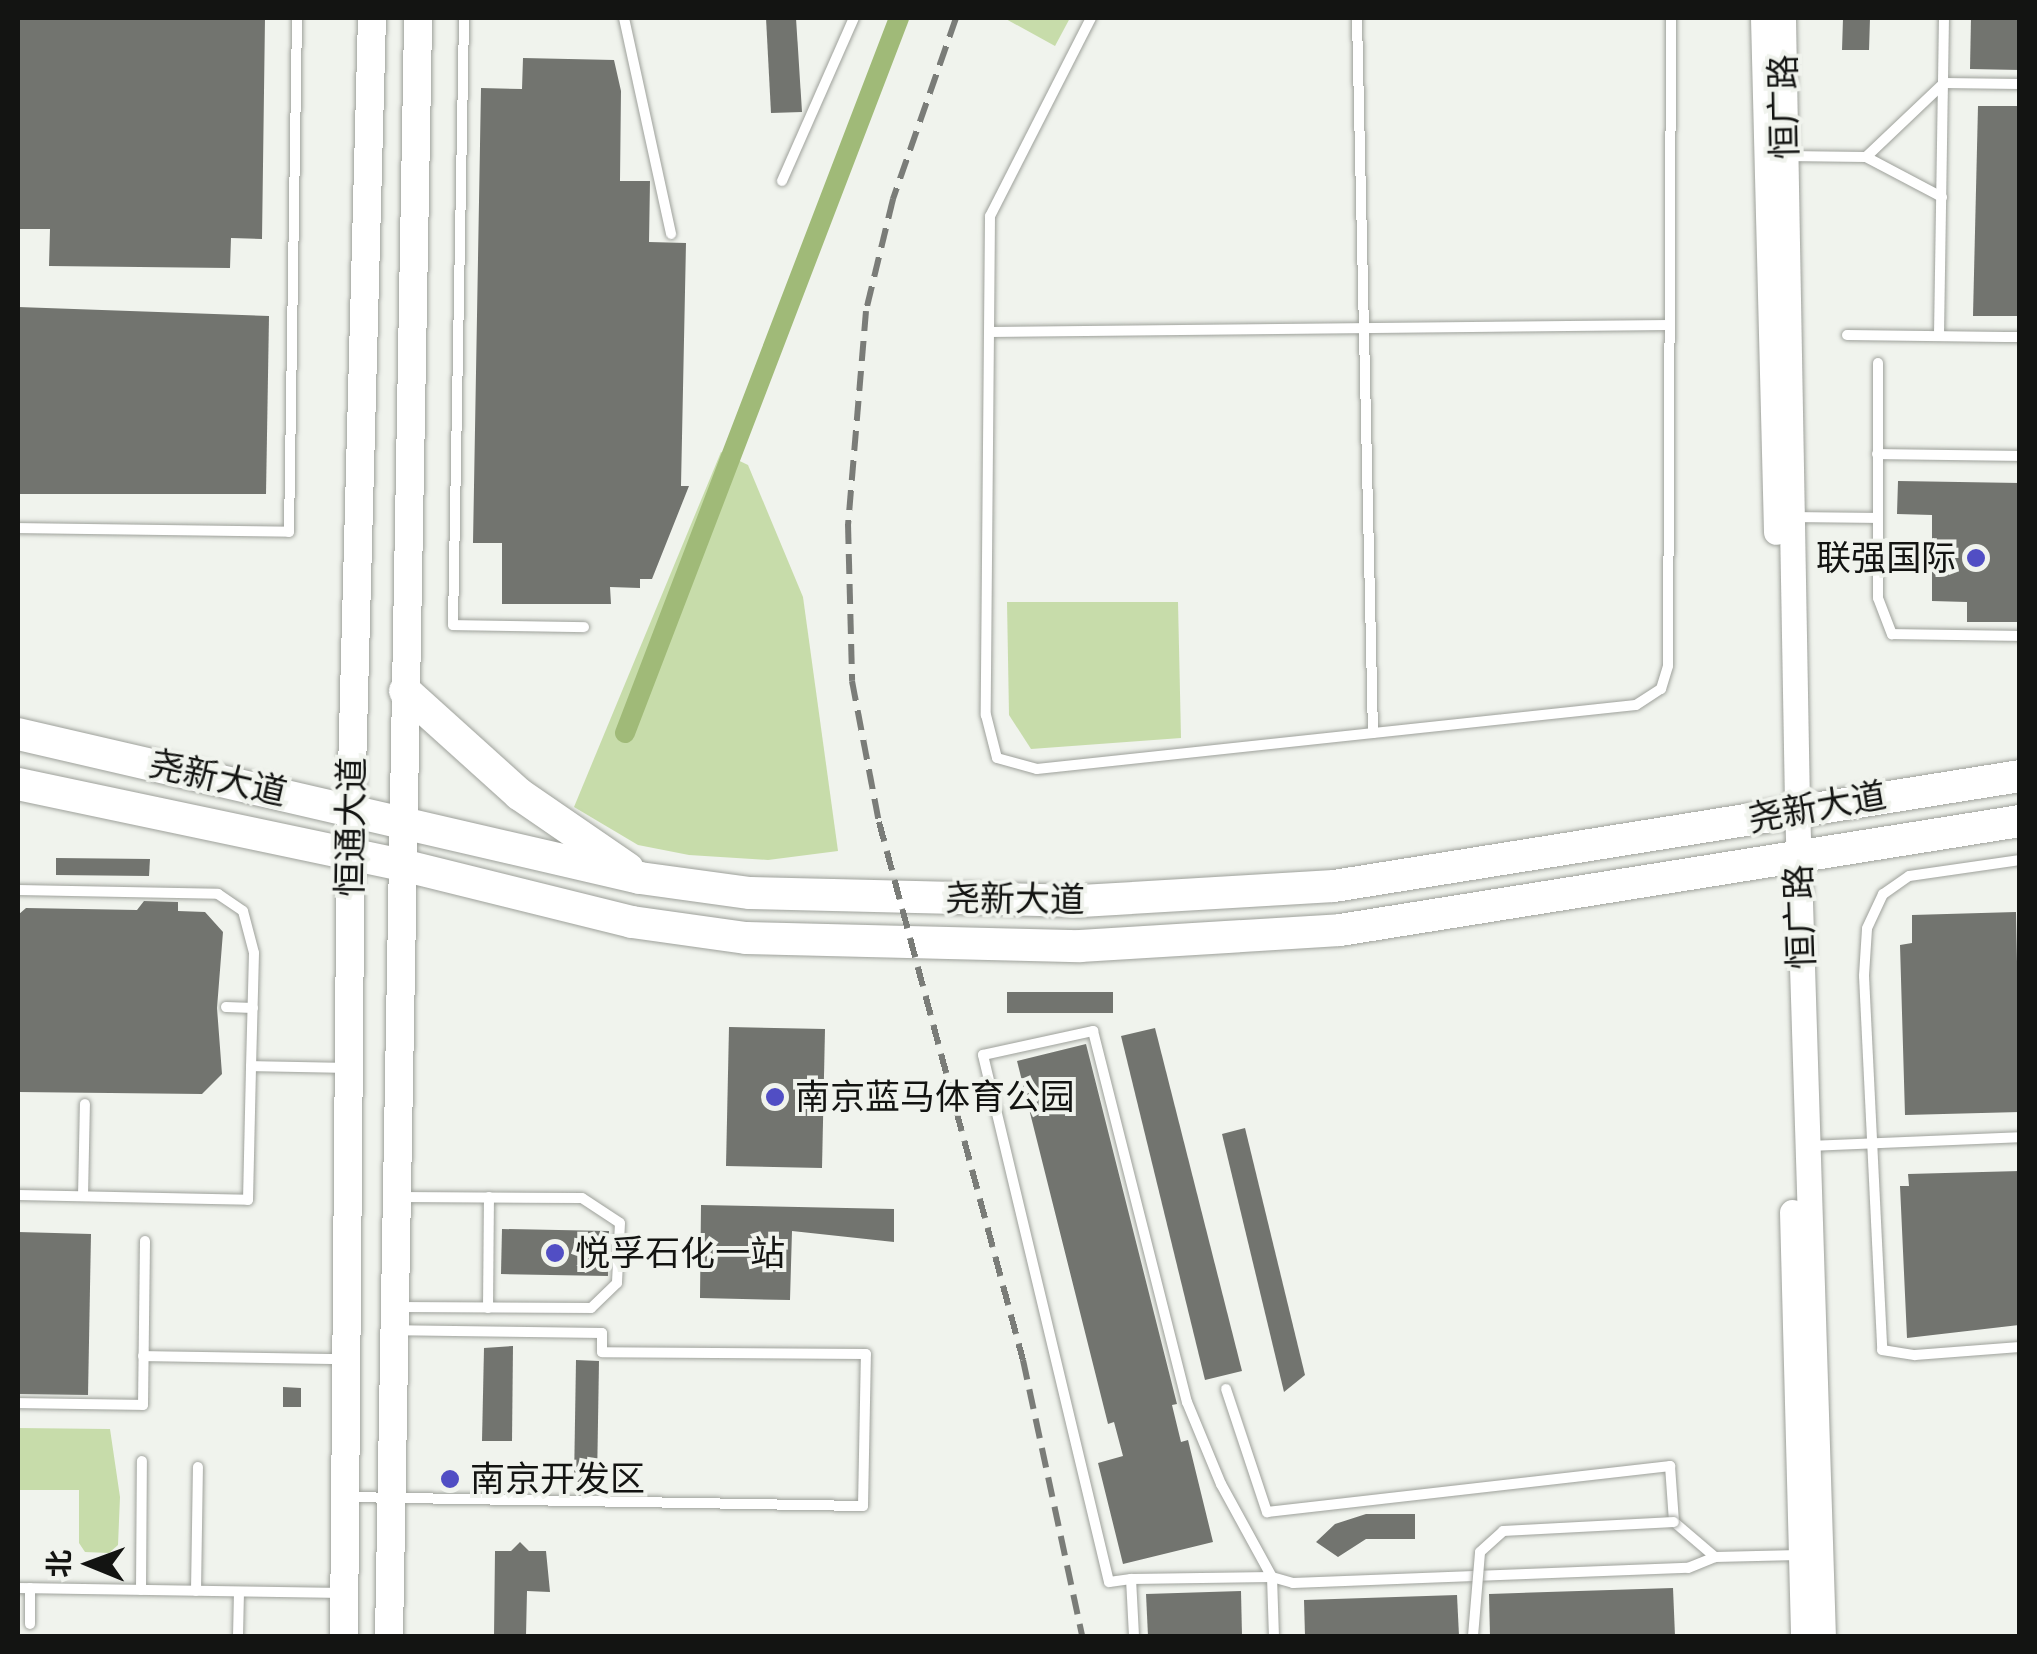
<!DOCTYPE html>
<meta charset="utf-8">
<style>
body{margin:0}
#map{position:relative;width:2037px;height:1654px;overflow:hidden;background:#f0f3ed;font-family:"DejaVu Sans","Noto Sans SC",sans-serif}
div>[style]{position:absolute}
.green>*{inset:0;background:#c7dcaa}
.canal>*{height:20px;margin:-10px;padding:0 10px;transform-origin:10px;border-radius:10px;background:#a0ba78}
.building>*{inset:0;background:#72746f}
.roads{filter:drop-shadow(0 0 2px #9ea19b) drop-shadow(0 0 2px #9ea19b)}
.service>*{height:10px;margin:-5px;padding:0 5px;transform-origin:5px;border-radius:5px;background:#fff}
.tertiary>*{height:25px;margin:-12.5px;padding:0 12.5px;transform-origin:12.5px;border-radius:12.5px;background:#fff}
.secondary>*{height:28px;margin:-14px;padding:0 14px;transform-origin:14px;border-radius:14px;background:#fff}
.primary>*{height:32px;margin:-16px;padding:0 16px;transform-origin:16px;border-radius:16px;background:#fff}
.rail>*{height:6px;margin-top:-3px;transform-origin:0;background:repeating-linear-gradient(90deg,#7a7c78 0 20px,transparent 0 30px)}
.bridges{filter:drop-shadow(0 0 2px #9ea19b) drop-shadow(0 0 2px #9ea19b)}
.service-bridge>*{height:10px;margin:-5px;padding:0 5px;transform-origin:5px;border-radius:5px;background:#fff}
.dots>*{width:28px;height:28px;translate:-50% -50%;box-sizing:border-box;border:5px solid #f0f3ed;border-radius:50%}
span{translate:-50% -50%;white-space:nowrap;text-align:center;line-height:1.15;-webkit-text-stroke:8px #f0f3ed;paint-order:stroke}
.street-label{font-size:35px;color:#131412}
.poi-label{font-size:35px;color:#131412}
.right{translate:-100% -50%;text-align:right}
.left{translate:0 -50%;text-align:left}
.frame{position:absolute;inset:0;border:20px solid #131412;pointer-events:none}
.north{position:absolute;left:40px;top:1514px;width:100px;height:100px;-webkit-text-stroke:8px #f0f3ed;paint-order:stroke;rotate:271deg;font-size:28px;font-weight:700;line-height:40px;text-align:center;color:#131412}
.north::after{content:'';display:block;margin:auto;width:35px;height:45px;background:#131412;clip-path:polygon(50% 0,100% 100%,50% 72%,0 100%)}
</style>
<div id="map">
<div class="green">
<div style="clip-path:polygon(1004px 18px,1070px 18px,1055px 46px)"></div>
<div style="clip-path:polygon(721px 452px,748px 465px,803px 597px,838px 851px,768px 860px,689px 855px,638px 845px,574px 807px)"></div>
<div style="clip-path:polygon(1007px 602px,1178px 602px,1181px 738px,1031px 749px,1009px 715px)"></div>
<div style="clip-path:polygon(18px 1428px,110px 1429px,120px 1497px,118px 1545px,109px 1553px,85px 1552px,79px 1543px,79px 1490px,18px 1490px)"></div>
</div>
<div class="canal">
<div style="left:625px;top:733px;width:766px;rotate:-69.03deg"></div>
</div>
<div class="building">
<div style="clip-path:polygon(18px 18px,265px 18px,262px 239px,231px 238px,230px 268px,49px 266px,50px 229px,18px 229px)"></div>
<div style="clip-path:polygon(766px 18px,796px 18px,802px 112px,771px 113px)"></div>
<div style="clip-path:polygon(1843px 18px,1870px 18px,1869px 50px,1842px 50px)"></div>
<div style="clip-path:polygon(1971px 18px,2020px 18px,2020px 70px,1970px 69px)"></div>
<div style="clip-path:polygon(523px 58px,614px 60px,621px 91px,620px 181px,650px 181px,649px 242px,686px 243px,681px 486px,689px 486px,652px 579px,640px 579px,640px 588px,610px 587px,611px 604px,502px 604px,502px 543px,473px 543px,481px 88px,522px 89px)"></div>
<div style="clip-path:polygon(1978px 106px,2020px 106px,2020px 316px,1973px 316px)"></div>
<div style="clip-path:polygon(18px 307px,269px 316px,266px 494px,18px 494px)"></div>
<div style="clip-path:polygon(1898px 481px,2020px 483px,2020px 622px,1967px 622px,1967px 602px,1932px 601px,1932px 515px,1897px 514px)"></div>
<div style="clip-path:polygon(56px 858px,150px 859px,149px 876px,56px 875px)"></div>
<div style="clip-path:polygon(144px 901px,178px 902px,178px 911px,205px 912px,223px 932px,217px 1008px,222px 1074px,202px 1094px,18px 1092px,18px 915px,26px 908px,137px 910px)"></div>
<div style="clip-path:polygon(2016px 912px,2020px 1112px,1905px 1115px,1900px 945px,1912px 943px,1912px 915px)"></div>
<div style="clip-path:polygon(1007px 992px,1113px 992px,1113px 1013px,1007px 1013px)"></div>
<div style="clip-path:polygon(729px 1027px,825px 1029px,822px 1168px,726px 1166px)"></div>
<div style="clip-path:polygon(1155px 1028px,1242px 1371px,1205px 1380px,1121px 1036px)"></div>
<div style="clip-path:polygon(1086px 1044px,1177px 1404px,1172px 1405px,1181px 1442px,1188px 1440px,1213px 1542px,1123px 1564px,1098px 1463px,1123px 1456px,1114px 1422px,1108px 1424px,1017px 1061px)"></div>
<div style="clip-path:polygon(1245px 1128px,1305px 1375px,1284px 1392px,1222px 1134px)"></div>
<div style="clip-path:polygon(2020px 1171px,2019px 1325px,1907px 1338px,1900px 1186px,1909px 1186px,1908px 1174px)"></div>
<div style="clip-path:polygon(701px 1205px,894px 1209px,894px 1242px,792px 1231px,790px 1300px,700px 1298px)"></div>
<div style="clip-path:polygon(502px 1229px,609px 1231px,608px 1276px,501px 1274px)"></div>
<div style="clip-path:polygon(18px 1232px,91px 1234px,88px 1395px,18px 1394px)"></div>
<div style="clip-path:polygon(513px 1346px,512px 1441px,482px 1441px,484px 1348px)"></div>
<div style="clip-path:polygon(576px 1360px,599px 1361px,597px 1482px,574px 1482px)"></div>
<div style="clip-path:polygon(283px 1387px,301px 1388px,301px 1407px,283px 1407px)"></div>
<div style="clip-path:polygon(1366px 1514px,1415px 1514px,1415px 1539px,1366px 1539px,1338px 1557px,1316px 1542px,1335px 1524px)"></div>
<div style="clip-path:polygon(520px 1542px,529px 1551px,546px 1551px,550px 1592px,527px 1591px,526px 1636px,494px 1636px,495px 1551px,511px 1551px)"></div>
<div style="clip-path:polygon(1673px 1588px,1675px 1636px,1490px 1636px,1489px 1594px)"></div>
<div style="clip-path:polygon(1241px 1591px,1242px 1636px,1148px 1636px,1146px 1594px)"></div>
<div style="clip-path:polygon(1457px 1595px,1459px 1636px,1305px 1636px,1304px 1600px)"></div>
</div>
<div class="roads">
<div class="service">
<div style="left:464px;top:18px;width:607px;rotate:91.04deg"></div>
<div style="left:453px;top:625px;width:131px;rotate:0.9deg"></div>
<div style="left:624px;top:18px;width:221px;rotate:77.7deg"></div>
<div style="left:1091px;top:18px;width:222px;rotate:117deg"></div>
<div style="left:990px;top:216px;width:499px;rotate:90.5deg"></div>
<div style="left:986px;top:715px;width:44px;rotate:75.7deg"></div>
<div style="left:997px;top:758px;width:41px;rotate:15.4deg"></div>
<div style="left:1037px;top:769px;width:602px;rotate:-6.1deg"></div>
<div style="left:1636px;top:705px;width:30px;rotate:-33deg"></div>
<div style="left:1661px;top:689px;width:24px;rotate:-73deg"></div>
<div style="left:1668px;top:666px;width:648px;rotate:-89.73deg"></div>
<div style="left:1357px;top:18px;width:715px;rotate:88.72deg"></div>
<div style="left:1786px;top:156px;width:80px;rotate:0.7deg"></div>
<div style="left:1866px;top:157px;width:86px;rotate:27.8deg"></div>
<div style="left:1866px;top:157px;width:108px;rotate:-43.5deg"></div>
<div style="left:1944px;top:83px;width:76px;rotate:0.8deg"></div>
<div style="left:782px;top:181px;width:178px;rotate:-66.2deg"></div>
<div style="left:989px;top:332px;width:680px;rotate:-0.59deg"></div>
<div style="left:1847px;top:335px;width:173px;rotate:0.7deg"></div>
<div style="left:1939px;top:335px;width:317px;rotate:-89.1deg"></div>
<div style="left:1878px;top:363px;width:235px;rotate:90deg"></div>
<div style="left:1878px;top:598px;width:39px;rotate:69deg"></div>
<div style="left:1892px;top:634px;width:128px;rotate:0.9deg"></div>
<div style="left:1877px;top:454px;width:143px;rotate:0.8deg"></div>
<div style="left:1794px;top:517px;width:84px;rotate:0.7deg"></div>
<div style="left:18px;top:528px;width:271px;rotate:0.8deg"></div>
<div style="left:289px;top:532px;width:514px;rotate:-89.11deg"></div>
<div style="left:2020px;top:860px;width:112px;rotate:171.8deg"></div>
<div style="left:1909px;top:876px;width:32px;rotate:145deg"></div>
<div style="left:1883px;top:894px;width:38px;rotate:115deg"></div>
<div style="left:1867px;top:929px;width:47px;rotate:93.7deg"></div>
<div style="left:1864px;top:976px;width:374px;rotate:87.2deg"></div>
<div style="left:1882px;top:1350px;width:33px;rotate:9deg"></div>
<div style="left:1915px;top:1355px;width:105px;rotate:-4.4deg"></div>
<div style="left:18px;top:890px;width:200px;rotate:1.1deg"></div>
<div style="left:218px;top:894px;width:30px;rotate:34deg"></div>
<div style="left:243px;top:911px;width:43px;rotate:75.3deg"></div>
<div style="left:254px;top:953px;width:113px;rotate:91.5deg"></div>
<div style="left:226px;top:1007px;width:27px;rotate:2deg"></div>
<div style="left:1808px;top:1146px;width:212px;rotate:-2.4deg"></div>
<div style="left:18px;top:1195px;width:230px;rotate:1.2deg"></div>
<div style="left:248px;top:1200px;width:134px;rotate:-88.7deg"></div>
<div style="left:251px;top:1066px;width:94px;rotate:1.2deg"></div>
<div style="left:83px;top:1196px;width:92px;rotate:-88.8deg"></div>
<div style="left:397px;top:1197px;width:185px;rotate:0.3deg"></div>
<div style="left:582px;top:1198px;width:45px;rotate:33.3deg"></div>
<div style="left:620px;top:1223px;width:60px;rotate:92.9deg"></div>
<div style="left:617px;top:1283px;width:36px;rotate:136deg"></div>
<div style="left:591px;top:1308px;width:191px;rotate:-179.7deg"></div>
<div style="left:488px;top:1308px;width:111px;rotate:-89.5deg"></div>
<div style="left:143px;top:1356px;width:199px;rotate:0.9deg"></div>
<div style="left:1226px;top:1389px;width:130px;rotate:71.6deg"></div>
<div style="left:1267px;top:1512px;width:406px;rotate:-6.5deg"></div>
<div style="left:1670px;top:1466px;width:56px;rotate:85.9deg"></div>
<div style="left:1674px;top:1522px;width:54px;rotate:40.5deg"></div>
<div style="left:18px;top:1403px;width:125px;rotate:0.9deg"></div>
<div style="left:143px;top:1405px;width:164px;rotate:-89.3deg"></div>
<div style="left:347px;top:1497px;width:516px;rotate:1deg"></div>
<div style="left:863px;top:1506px;width:152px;rotate:-88.9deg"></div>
<div style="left:866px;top:1354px;width:264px;rotate:-179.6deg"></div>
<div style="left:602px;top:1352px;width:19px;rotate:-90deg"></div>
<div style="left:602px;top:1333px;width:203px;rotate:-179.2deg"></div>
<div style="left:1131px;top:1579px;width:22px;rotate:172deg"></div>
<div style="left:1109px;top:1582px;width:542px;rotate:-103.45deg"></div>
<div style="left:983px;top:1055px;width:113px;rotate:-12.3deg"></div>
<div style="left:1093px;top:1031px;width:383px;rotate:75.8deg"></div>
<div style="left:1187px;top:1402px;width:89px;rotate:67.5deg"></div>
<div style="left:1221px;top:1484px;width:106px;rotate:61.3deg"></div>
<div style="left:1272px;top:1577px;width:22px;rotate:16deg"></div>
<div style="left:1293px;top:1583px;width:395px;rotate:-2.2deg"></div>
<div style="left:1688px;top:1568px;width:29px;rotate:-22deg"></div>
<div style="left:1715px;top:1557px;width:84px;rotate:-1.4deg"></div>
<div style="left:18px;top:1588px;width:326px;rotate:0.9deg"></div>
<div style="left:141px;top:1590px;width:129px;rotate:-89.6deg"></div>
<div style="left:196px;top:1591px;width:124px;rotate:-89.1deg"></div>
<div style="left:30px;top:1624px;width:36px;rotate:-90deg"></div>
<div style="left:238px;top:1636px;width:44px;rotate:-88.7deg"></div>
<div style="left:1134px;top:1636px;width:57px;rotate:-93deg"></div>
<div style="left:1131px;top:1579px;width:141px;rotate:-0.8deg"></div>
<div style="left:1272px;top:1577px;width:59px;rotate:88.1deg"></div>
</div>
<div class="tertiary">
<div style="left:1763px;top:18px;width:514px;rotate:88.55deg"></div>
<div style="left:1783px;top:18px;width:788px;rotate:88.98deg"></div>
<div style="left:1797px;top:806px;width:830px;rotate:88.21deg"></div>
<div style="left:1792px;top:1212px;width:424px;rotate:88.5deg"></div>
</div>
<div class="secondary">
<div style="left:344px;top:1636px;width:828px;rotate:-89.52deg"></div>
<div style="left:351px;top:808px;width:790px;rotate:-88.48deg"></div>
<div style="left:389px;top:1636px;width:1618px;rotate:-88.97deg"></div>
</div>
<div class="primary">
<div style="left:405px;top:691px;width:154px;rotate:42.1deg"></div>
<div style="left:519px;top:794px;width:132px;rotate:34.5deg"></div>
<div style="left:18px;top:734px;width:638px;rotate:13.03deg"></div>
<div style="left:640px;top:878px;width:111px;rotate:7.8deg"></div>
<div style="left:750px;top:893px;width:331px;rotate:1.4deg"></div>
<div style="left:1081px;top:901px;width:253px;rotate:-3.4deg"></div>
<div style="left:1334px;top:886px;width:695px;rotate:-9.11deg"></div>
<div style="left:18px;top:784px;width:392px;rotate:11.9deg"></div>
<div style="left:402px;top:865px;width:237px;rotate:13.9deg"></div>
<div style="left:632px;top:922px;width:115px;rotate:8deg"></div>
<div style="left:746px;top:938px;width:334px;rotate:1.4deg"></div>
<div style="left:1080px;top:946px;width:260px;rotate:-3.5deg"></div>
<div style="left:1340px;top:930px;width:689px;rotate:-9.11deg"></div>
</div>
</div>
<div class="rail">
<div style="left:956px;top:18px;width:192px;rotate:109.2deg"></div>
<div style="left:893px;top:199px;width:115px;rotate:103.6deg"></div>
<div style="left:866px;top:311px;width:214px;rotate:94.8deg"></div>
<div style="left:848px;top:524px;width:157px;rotate:88.5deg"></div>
<div style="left:852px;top:681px;width:144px;rotate:79.2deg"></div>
<div style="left:879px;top:822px;width:557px;rotate:75.02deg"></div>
<div style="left:1023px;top:1360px;width:282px;rotate:77.9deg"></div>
</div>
<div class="bridges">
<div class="service-bridge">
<div style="left:1473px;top:1636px;width:84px;rotate:-85.2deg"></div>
<div style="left:1480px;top:1552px;width:31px;rotate:-42deg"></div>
<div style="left:1503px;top:1531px;width:171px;rotate:-3deg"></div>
</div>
</div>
<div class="dots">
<div style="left:1976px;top:558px;background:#514ec4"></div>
<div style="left:775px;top:1097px;background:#514ec4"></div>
<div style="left:555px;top:1253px;background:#514ec4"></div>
<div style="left:450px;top:1479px;background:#514ec4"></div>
</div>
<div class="street-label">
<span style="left:1784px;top:107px;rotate:-91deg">恒广路</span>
<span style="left:218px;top:778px;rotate:13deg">尧新大道</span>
<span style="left:1817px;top:807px;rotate:-10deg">尧新大道</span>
<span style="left:351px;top:827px;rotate:-89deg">恒通大道</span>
<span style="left:1015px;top:899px;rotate:1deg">尧新大道</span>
<span style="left:1800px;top:917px;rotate:-92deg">恒广路</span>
</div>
<div class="poi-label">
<span class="right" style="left:1956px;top:558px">联强国际</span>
<span class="left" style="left:795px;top:1097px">南京蓝马体育公园</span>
<span class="left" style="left:575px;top:1253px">悦孚石化一站</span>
<span class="left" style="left:470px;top:1479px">南京开发区</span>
</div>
<div class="frame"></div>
<div class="north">北</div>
</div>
